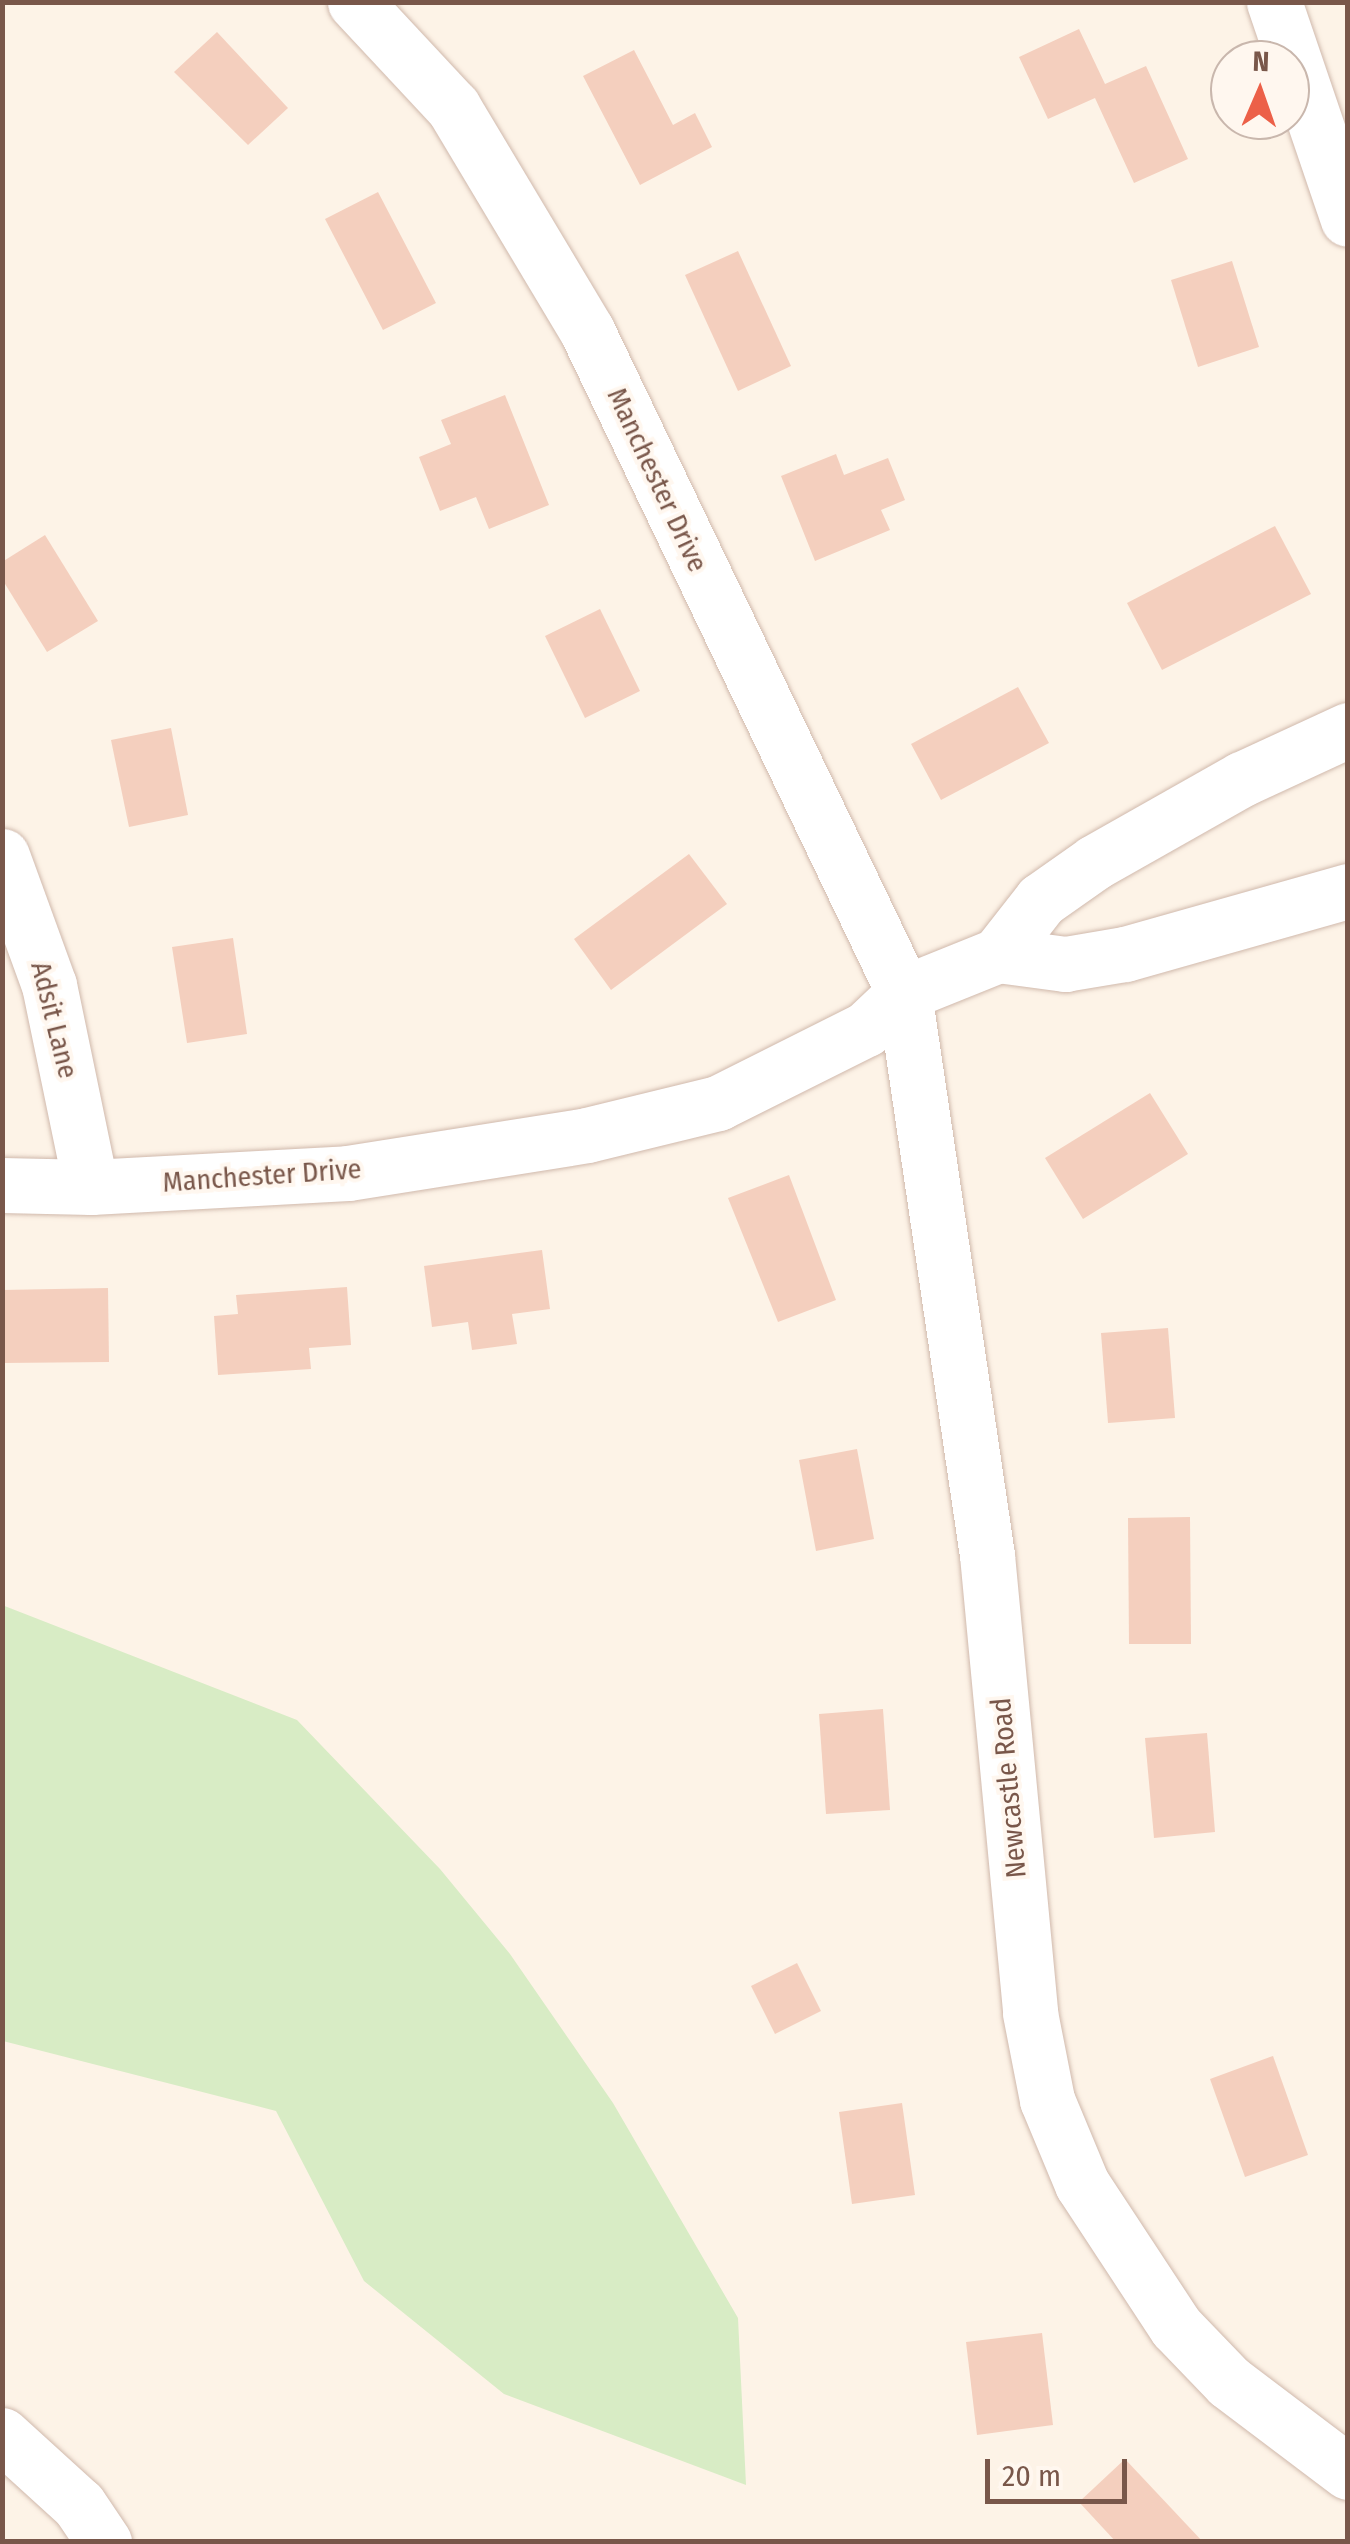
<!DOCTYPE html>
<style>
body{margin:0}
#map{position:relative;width:1350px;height:2544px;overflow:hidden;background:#fdf3e7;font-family:"Fira Sans Condensed",sans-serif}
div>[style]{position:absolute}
.green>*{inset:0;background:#d8ecc5}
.building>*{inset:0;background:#f4cfbe}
.roads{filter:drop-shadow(0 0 2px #d0b9ac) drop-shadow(0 0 2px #d0b9ac)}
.street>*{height:55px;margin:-27.5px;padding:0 27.5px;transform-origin:27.5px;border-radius:27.5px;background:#fff}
.secondary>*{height:55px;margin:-27.5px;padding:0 27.5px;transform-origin:27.5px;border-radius:27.5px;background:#fff}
span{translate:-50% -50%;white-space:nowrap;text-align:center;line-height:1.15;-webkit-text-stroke:8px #fff7ef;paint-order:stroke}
.street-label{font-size:28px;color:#79574a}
.frame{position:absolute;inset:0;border:5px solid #79574a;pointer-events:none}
.north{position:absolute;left:1210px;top:40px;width:100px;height:100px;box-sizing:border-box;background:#fff7ef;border:2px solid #c9b7ad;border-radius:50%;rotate:2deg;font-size:28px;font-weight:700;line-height:40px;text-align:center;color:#79574a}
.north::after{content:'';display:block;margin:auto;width:35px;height:45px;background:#ec6048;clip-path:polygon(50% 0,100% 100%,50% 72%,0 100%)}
.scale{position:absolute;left:985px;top:2459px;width:142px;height:45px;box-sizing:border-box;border:5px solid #79574a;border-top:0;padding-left:12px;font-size:30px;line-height:35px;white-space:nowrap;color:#79574a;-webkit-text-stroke:8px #fff7ef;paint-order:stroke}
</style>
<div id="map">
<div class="green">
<div style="clip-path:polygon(2px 1605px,297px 1720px,440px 1869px,510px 1954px,613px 2103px,738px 2318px,746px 2485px,504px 2394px,364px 2281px,276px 2111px,3px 2041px)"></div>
</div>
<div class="building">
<div style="clip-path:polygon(1079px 29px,1105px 84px,1146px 66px,1188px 159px,1134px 183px,1095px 98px,1048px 119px,1019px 57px)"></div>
<div style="clip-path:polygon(217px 32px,288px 108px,248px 145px,174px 72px)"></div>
<div style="clip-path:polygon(634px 50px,673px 125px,695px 113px,712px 147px,640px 185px,583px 76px)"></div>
<div style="clip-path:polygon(378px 192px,436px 303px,383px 330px,325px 219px)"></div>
<div style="clip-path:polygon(738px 251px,791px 366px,738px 391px,685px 275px)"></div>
<div style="clip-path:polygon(1232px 261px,1259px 347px,1198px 367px,1171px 280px)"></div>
<div style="clip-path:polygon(505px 395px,549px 505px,489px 529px,476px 497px,440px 511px,419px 457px,451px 444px,441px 420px)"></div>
<div style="clip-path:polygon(836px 454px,844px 475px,888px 458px,905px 500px,881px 510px,890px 530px,815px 561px,781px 476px)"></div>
<div style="clip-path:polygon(1275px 526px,1311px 594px,1162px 670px,1127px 603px)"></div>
<div style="clip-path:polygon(45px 535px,98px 621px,47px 652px,2px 579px,2px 562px)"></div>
<div style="clip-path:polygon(600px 609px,640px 691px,585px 718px,545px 636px)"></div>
<div style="clip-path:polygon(1018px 687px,1049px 743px,941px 800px,911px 744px)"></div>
<div style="clip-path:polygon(171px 728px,188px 815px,129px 827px,111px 740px)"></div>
<div style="clip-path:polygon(689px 854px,727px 904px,611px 990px,574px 939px)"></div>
<div style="clip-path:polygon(233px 938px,247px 1034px,187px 1043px,172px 947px)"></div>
<div style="clip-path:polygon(1150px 1093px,1188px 1154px,1083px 1219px,1045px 1158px)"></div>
<div style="clip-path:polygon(789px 1175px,836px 1300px,778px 1322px,728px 1198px)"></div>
<div style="clip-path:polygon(542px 1250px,550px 1309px,512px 1314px,517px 1344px,472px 1350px,468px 1322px,432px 1327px,424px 1266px)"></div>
<div style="clip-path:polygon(347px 1287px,351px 1345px,309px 1348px,311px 1369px,218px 1375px,214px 1316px,238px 1314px,236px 1295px)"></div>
<div style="clip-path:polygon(108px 1288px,109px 1362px,2px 1363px,2px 1290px)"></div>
<div style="clip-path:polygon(1168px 1328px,1175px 1418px,1108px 1423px,1101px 1333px)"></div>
<div style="clip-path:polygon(857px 1449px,874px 1539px,816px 1551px,799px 1460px)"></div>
<div style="clip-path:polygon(1190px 1517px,1191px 1644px,1129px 1644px,1128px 1518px)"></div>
<div style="clip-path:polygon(883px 1709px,890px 1810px,826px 1814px,819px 1714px)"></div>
<div style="clip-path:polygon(1207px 1733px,1215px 1832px,1154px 1838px,1145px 1738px)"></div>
<div style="clip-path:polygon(797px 1963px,821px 2011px,775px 2034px,751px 1986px)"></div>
<div style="clip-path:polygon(1273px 2056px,1308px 2155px,1245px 2177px,1210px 2079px)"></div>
<div style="clip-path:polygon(902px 2103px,915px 2195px,852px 2204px,839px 2112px)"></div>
<div style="clip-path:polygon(1042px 2333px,1053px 2425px,977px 2435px,966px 2342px)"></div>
<div style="clip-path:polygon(1125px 2459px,1203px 2542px,1116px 2542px,1079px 2502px)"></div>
</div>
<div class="roads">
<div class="street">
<div style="left:355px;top:2px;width:144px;rotate:47deg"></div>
<div style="left:453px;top:107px;width:261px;rotate:59.1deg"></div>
<div style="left:587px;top:331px;width:734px;rotate:64.41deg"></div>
<div style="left:904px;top:993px;width:568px;rotate:81.6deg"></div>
<div style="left:987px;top:1555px;width:460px;rotate:84.6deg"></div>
<div style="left:1030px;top:2013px;width:89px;rotate:78.9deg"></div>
<div style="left:1047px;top:2100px;width:91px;rotate:67.4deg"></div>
<div style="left:1082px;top:2184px;width:171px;rotate:56.7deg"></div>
<div style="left:1176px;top:2327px;width:76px;rotate:46.1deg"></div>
<div style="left:1229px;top:2382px;width:149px;rotate:37.1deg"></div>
<div style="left:2px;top:856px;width:137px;rotate:70deg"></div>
<div style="left:49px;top:985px;width:206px;rotate:78.3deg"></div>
<div style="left:998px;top:955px;width:70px;rotate:-52deg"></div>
<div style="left:1041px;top:900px;width:66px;rotate:-35.1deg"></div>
<div style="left:1095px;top:862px;width:169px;rotate:-29.5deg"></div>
<div style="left:1242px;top:779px;width:117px;rotate:-24.8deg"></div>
<div style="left:2px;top:1185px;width:89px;rotate:1.3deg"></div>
<div style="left:91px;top:1187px;width:257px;rotate:-3.1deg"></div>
<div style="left:348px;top:1173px;width:242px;rotate:-9deg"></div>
<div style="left:587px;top:1135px;width:135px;rotate:-13.7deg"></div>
<div style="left:718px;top:1103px;width:165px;rotate:-26.6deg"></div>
<div style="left:866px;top:1029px;width:52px;rotate:-43.5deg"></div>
<div style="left:904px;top:993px;width:101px;rotate:-22deg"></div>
<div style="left:998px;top:955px;width:68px;rotate:7.7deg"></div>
<div style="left:1065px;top:964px;width:61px;rotate:-9.5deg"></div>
<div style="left:1125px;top:954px;width:232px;rotate:-15.8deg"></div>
<div style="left:2px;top:2435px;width:104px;rotate:42.3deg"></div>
<div style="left:79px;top:2505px;width:45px;rotate:56deg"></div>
</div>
<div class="secondary">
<div style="left:1274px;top:2px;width:229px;rotate:71.2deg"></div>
</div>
</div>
<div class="street-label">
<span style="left:657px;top:480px;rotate:65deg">Manchester Drive</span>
<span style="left:54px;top:1020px;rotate:76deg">Adsit Lane</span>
<span style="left:262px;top:1176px;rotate:-4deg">Manchester Drive</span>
<span style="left:1009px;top:1788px;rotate:-95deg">Newcastle Road</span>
</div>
<div class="frame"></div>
<div class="north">N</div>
<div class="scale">20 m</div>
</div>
